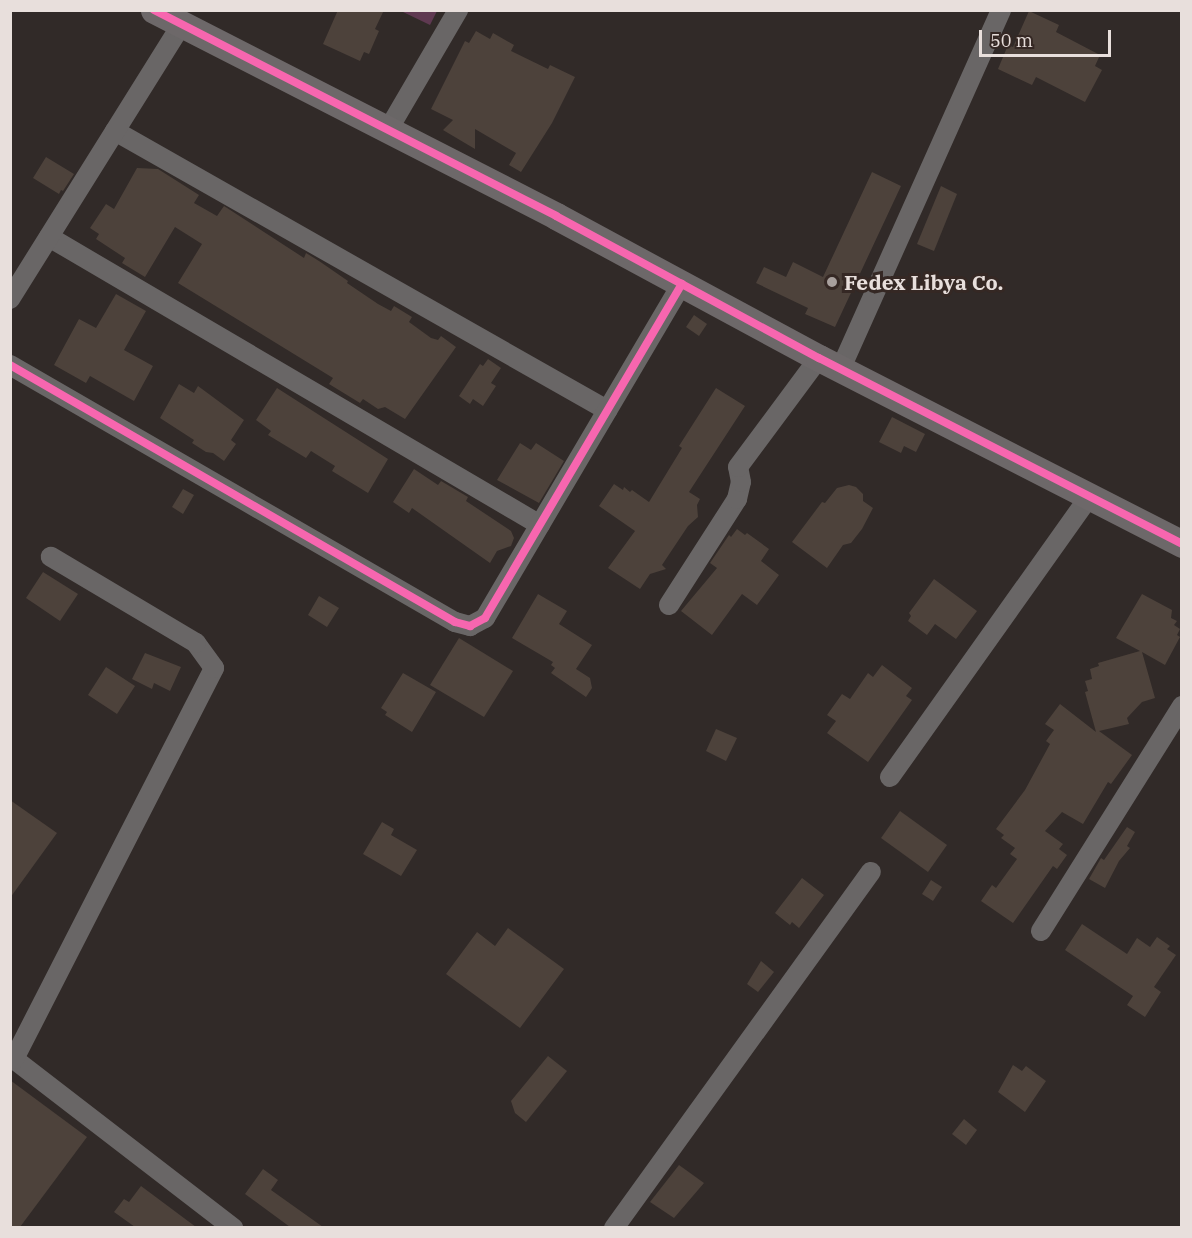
<!DOCTYPE html>
<style>
body{margin:0}
#map{position:relative;width:1192px;height:1238px;overflow:hidden;background:#312a28;font-family:"IBM Plex Serif",serif}
div>[style]{position:absolute}
.water>*{inset:0;background:#5f3951}
.building>*{inset:0;background:#4d423b}
.street>*{height:20px;margin:-10px;padding:0 10px;transform-origin:10px;border-radius:10px;background:#696666}
.secondary>*{height:27px;margin:-13.5px;padding:0 13.5px;transform-origin:13.5px;border-radius:13.5px;background:#6d6869}
.cycleway>*{height:8px;margin:-4px;padding:0 4px;transform-origin:4px;border-radius:4px;background:#f766af}
.dots>*{width:16px;height:16px;translate:-50% -50%;box-sizing:border-box;border:3px solid #352824;border-radius:50%}
span{translate:-50% -50%;white-space:nowrap;text-align:center;line-height:1.15;-webkit-text-stroke:6px #352824;paint-order:stroke}
.poi-label{font-size:21px;color:#e8dfdc;font-weight:700}
.left{translate:0 -50%;text-align:left}
.frame{position:absolute;inset:0;border:12px solid #e8dfdc;pointer-events:none}
.scale{position:absolute;left:979px;top:30px;width:132px;height:27px;box-sizing:border-box;border:3px solid #e8dfdc;border-top:0;padding-left:8px;font-size:18px;line-height:21px;white-space:nowrap;color:#e8dfdc;-webkit-text-stroke:4px #352824;paint-order:stroke}
</style>
<div id="map">
<div class="water">
<div style="clip-path:polygon(401px 11px,437px 11px,430px 25px)"></div>
</div>
<div class="building">
<div style="clip-path:polygon(338px 10px,384px 10px,375px 29px,379px 31px,369px 54px,364px 52px,360px 61px,323px 44px)"></div>
<div style="clip-path:polygon(1029px 11px,1059px 25px,1056px 32px,1100px 55px,1095px 66px,1102px 70px,1085px 102px,1036px 77px,1032px 85px,998px 69px,1008px 45px,1013px 47px)"></div>
<div style="clip-path:polygon(476px 31px,490px 39px,493px 33px,514px 45px,511px 51px,548px 69px,550px 65px,575px 77px,552px 123px,521px 172px,509px 165px,516px 153px,475px 129px,475px 149px,443px 130px,453px 120px,431px 109px,465px 41px,469px 43px)"></div>
<div style="clip-path:polygon(46px 157px,74px 174px,63px 191px,61px 190px,59px 194px,33px 178px)"></div>
<div style="clip-path:polygon(137px 168px,158px 169px,199px 195px,194px 203px,217px 216px,224px 206px,304px 258px,306px 253px,319px 261px,348px 281px,347px 283px,378px 304px,391px 311px,394px 306px,412px 317px,409px 322px,431px 338px,438px 340px,441px 336px,456px 347px,405px 419px,385px 407px,378px 409px,363px 399px,360px 403px,329px 384px,333px 378px,178px 283px,202px 244px,175px 227px,145px 277px,122px 263px,125px 258px,96px 239px,99px 234px,90px 228px,106px 204px,114px 209px)"></div>
<div style="clip-path:polygon(872px 172px,901px 186px,835px 327px,805px 314px,808px 308px,756px 283px,764px 267px,786px 277px,793px 262px,823px 277px)"></div>
<div style="clip-path:polygon(941px 186px,957px 194px,934px 251px,917px 244px)"></div>
<div style="clip-path:polygon(116px 294px,146px 311px,124px 350px,153px 366px,134px 401px,90px 376px,86px 383px,54px 365px,79px 319px,96px 328px)"></div>
<div style="clip-path:polygon(694px 315px,707px 324px,699px 336px,686px 327px)"></div>
<div style="clip-path:polygon(488px 359px,501px 368px,491px 383px,496px 386px,483px 406px,473px 399px,470px 404px,459px 396px,480px 364px,483px 366px)"></div>
<div style="clip-path:polygon(179px 384px,194px 393px,198px 386px,244px 420px,231px 440px,236px 444px,224px 461px,213px 453px,206px 452px,192px 443px,194px 440px,160px 418px)"></div>
<div style="clip-path:polygon(277px 388px,388px 459px,368px 493px,332px 471px,335px 466px,311px 451px,306px 458px,268px 435px,271px 431px,256px 420px)"></div>
<div style="clip-path:polygon(716px 388px,745px 406px,689px 492px,700px 499px,697px 505px,698px 517px,688px 526px,662px 565px,666px 569px,650px 574px,640px 589px,608px 568px,635px 531px,599px 506px,614px 484px,623px 490px,624px 487px,630px 492px,632px 490px,649px 502px,682px 448px,679px 446px)"></div>
<div style="clip-path:polygon(892px 417px,925px 434px,916px 452px,904px 446px,901px 453px,879px 442px)"></div>
<div style="clip-path:polygon(520px 443px,531px 450px,536px 443px,564px 461px,539px 503px,497px 480px)"></div>
<div style="clip-path:polygon(414px 469px,438px 485px,441px 481px,468px 497px,466px 501px,511px 531px,514px 538px,511px 546px,497px 551px,490px 563px,412px 508px,409px 513px,393px 502px)"></div>
<div style="clip-path:polygon(849px 485px,856px 487px,863px 494px,863px 501px,873px 508px,862px 529px,851px 543px,843px 545px,827px 568px,792px 542px,822px 502px,825px 503px,837px 488px)"></div>
<div style="clip-path:polygon(183px 489px,194px 495px,183px 514px,172px 507px)"></div>
<div style="clip-path:polygon(737px 529px,745px 535px,747px 533px,769px 549px,761px 561px,779px 575px,757px 605px,742px 594px,712px 635px,681px 611px,717px 568px,710px 563px,729px 535px,731px 537px)"></div>
<div style="clip-path:polygon(43px 572px,78px 594px,60px 621px,26px 598px)"></div>
<div style="clip-path:polygon(934px 579px,977px 611px,956px 639px,935px 624px,927px 635px,908px 621px,911px 616px,909px 613px)"></div>
<div style="clip-path:polygon(538px 594px,567px 611px,559px 624px,592px 645px,576px 669px,590px 678px,592px 688px,586px 697px,551px 673px,555px 668px,551px 665px,553px 662px,512px 638px)"></div>
<div style="clip-path:polygon(1142px 594px,1172px 610px,1171px 618px,1177px 621px,1174px 625px,1180px 629px,1177px 635px,1180px 637px,1165px 665px,1142px 652px,1155px 698px,1142px 702px,1127px 718px,1129px 724px,1099px 731px,1132px 755px,1111px 784px,1108px 782px,1083px 824px,1062px 812px,1045px 831px,1063px 844px,1059px 849px,1067px 855px,1057px 869px,1053px 866px,1013px 923px,981px 901px,992px 885px,996px 888px,1017px 859px,1010px 854px,1015px 848px,1001px 838px,1004px 835px,996px 829px,1025px 790px,1050px 744px,1046px 741px,1054px 730px,1045px 724px,1060px 704px,1096px 732px,1085px 692px,1088px 691px,1085px 681px,1092px 679px,1090px 669px,1099px 666px,1098px 663px,1140px 651px,1116px 638px)"></div>
<div style="clip-path:polygon(319px 596px,339px 608px,327px 627px,308px 615px)"></div>
<div style="clip-path:polygon(459px 638px,513px 671px,484px 717px,430px 685px)"></div>
<div style="clip-path:polygon(145px 653px,181px 667px,170px 691px,154px 683px,152px 689px,132px 679px)"></div>
<div style="clip-path:polygon(882px 665px,912px 688px,906px 696px,912px 700px,868px 762px,827px 733px,836px 721px,827px 715px,842px 694px,850px 699px,868px 673px,873px 677px)"></div>
<div style="clip-path:polygon(106px 667px,135px 686px,117px 714px,88px 695px)"></div>
<div style="clip-path:polygon(403px 673px,436px 692px,412px 732px,385px 715px,387px 712px,381px 708px)"></div>
<div style="clip-path:polygon(716px 729px,737px 738px,726px 761px,706px 751px)"></div>
<div style="clip-path:polygon(10px 800px,57px 833px,10px 898px)"></div>
<div style="clip-path:polygon(900px 811px,947px 845px,928px 872px,881px 838px)"></div>
<div style="clip-path:polygon(382px 822px,394px 829px,391px 835px,417px 850px,401px 876px,363px 854px)"></div>
<div style="clip-path:polygon(1127px 827px,1135px 832px,1127px 846px,1130px 848px,1119px 861px,1105px 888px,1089px 879px,1101px 858px,1104px 860px)"></div>
<div style="clip-path:polygon(802px 878px,824px 895px,799px 928px,792px 922px,790px 925px,775px 913px)"></div>
<div style="clip-path:polygon(931px 880px,942px 887px,933px 901px,922px 894px)"></div>
<div style="clip-path:polygon(1082px 924px,1127px 954px,1137px 938px,1150px 947px,1157px 937px,1170px 946px,1167px 949px,1176px 955px,1154px 987px,1161px 992px,1145px 1017px,1127px 1005px,1133px 996px,1065px 950px)"></div>
<div style="clip-path:polygon(508px 928px,564px 969px,520px 1028px,446px 974px,477px 932px,495px 946px)"></div>
<div style="clip-path:polygon(761px 961px,774px 972px,758px 992px,747px 984px)"></div>
<div style="clip-path:polygon(548px 1056px,567px 1071px,526px 1122px,515px 1113px,511px 1101px)"></div>
<div style="clip-path:polygon(1013px 1065px,1022px 1071px,1026px 1066px,1046px 1081px,1025px 1112px,998px 1092px)"></div>
<div style="clip-path:polygon(10px 1080px,87px 1137px,20px 1227px,10px 1227px)"></div>
<div style="clip-path:polygon(964px 1119px,977px 1130px,966px 1145px,952px 1134px)"></div>
<div style="clip-path:polygon(679px 1165px,704px 1183px,674px 1218px,650px 1202px)"></div>
<div style="clip-path:polygon(263px 1169px,278px 1180px,271px 1190px,323px 1227px,290px 1227px,245px 1194px)"></div>
<div style="clip-path:polygon(141px 1186px,196px 1227px,135px 1227px,114px 1212px,124px 1199px,129px 1202px)"></div>
</div>
<div class="street">
<div style="left:388px;top:130px;width:139px;rotate:-59.7deg"></div>
<div style="left:115px;top:131px;width:566px;rotate:29.56deg"></div>
<div style="left:49px;top:237px;width:569px;rotate:30.39deg"></div>
<div style="left:10px;top:299px;width:323px;rotate:-58deg"></div>
<div style="left:10px;top:365px;width:514px;rotate:30.01deg"></div>
<div style="left:455px;top:622px;width:16px;rotate:15deg"></div>
<div style="left:470px;top:626px;width:17px;rotate:-28deg"></div>
<div style="left:485px;top:618px;width:388px;rotate:-59.5deg"></div>
<div style="left:841px;top:368px;width:392px;rotate:-65.9deg"></div>
<div style="left:669px;top:605px;width:126px;rotate:-57.3deg"></div>
<div style="left:737px;top:499px;width:17px;rotate:-77deg"></div>
<div style="left:741px;top:482px;width:15px;rotate:-101deg"></div>
<div style="left:738px;top:467px;width:136px;rotate:-53.4deg"></div>
<div style="left:890px;top:777px;width:342px;rotate:-54.6deg"></div>
<div style="left:1041px;top:931px;width:266px;rotate:-57.9deg"></div>
<div style="left:10px;top:1056px;width:282px;rotate:37.6deg"></div>
<div style="left:14px;top:1059px;width:439px;rotate:-62.9deg"></div>
<div style="left:214px;top:668px;width:31px;rotate:-126deg"></div>
<div style="left:196px;top:643px;width:169px;rotate:-149.3deg"></div>
<div style="left:614px;top:1228px;width:439px;rotate:-54.2deg"></div>
</div>
<div class="secondary">
<div style="left:154px;top:10px;width:452px;rotate:27.1deg"></div>
<div style="left:556px;top:216px;width:299px;rotate:28.4deg"></div>
<div style="left:819px;top:358px;width:408px;rotate:27.1deg"></div>
</div>
<div class="cycleway">
<div style="left:154px;top:10px;width:452px;rotate:27.1deg"></div>
<div style="left:556px;top:216px;width:299px;rotate:28.4deg"></div>
<div style="left:819px;top:358px;width:408px;rotate:27.1deg"></div>
<div style="left:10px;top:365px;width:514px;rotate:30.01deg"></div>
<div style="left:455px;top:622px;width:16px;rotate:15deg"></div>
<div style="left:470px;top:626px;width:17px;rotate:-28deg"></div>
<div style="left:485px;top:618px;width:388px;rotate:-59.5deg"></div>
</div>
<div class="dots">
<div style="left:832px;top:282px;background:#a8a09d"></div>
</div>
<div class="poi-label">
<span class="left" style="left:844px;top:282px">Fedex Libya Co.</span>
</div>
<div class="frame"></div>
<div class="scale">50 m</div>
</div>
